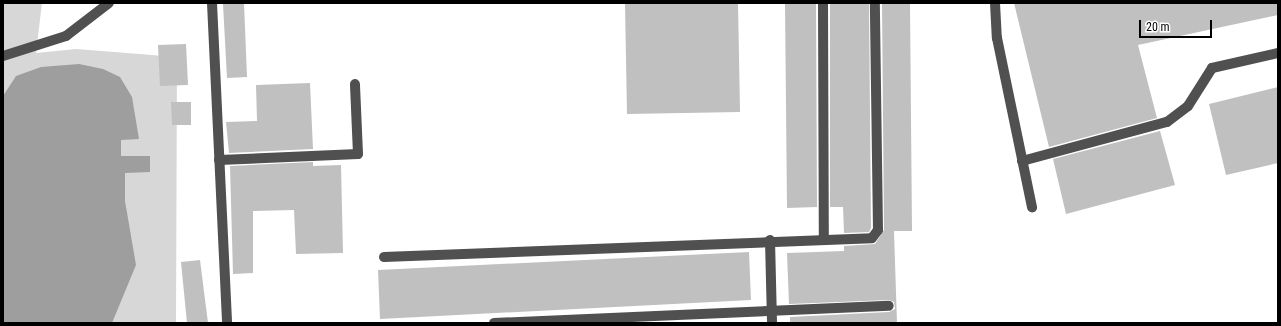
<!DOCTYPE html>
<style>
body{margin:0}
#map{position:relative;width:1281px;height:326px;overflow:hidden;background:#fff;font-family:"Roboto Condensed",sans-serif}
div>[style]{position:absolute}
.green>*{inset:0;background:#d7d7d7}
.water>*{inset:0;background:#9e9e9e}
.building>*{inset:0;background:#c0c0c0}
.minor>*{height:10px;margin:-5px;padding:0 5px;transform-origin:5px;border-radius:5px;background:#505050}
span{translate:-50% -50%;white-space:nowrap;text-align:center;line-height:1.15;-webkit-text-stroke:3px #fff;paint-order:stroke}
.frame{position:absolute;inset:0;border:4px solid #000;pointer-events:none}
.scale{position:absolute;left:1139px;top:20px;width:73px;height:18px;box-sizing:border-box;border:2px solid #000;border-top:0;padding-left:5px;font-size:12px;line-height:14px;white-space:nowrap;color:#000;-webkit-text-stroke:3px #fff;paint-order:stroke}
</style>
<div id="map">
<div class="green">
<div style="clip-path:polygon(3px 3px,42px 3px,36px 53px,76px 49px,177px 57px,176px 323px,3px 323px)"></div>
</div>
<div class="water">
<div style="clip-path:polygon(79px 64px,103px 69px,120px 77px,132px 97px,139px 139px,121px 140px,121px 156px,150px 156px,150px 172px,125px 173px,125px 201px,136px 265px,112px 323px,3px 323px,3px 96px,16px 76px,41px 67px)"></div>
</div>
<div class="building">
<div style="clip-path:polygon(244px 3px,247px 77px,227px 78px,223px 4px)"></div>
<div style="clip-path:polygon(625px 3px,738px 3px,740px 112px,627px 114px)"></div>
<div style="clip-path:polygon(785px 3px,816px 3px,817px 207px,787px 208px)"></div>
<div style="clip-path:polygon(830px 3px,869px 3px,871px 228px,869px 232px,844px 233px,843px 207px,830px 207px)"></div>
<div style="clip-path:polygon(882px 3px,910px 3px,912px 231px,894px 231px,897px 323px,790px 323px,790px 317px,889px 312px,895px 309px,894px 302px,889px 300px,789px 304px,787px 253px,844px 251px,844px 246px,875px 244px,884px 230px)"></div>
<div style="clip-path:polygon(1014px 3px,1278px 3px,1278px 15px,1138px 45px,1157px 118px,1049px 147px)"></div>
<div style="clip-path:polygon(186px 44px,188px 85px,160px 86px,158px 45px)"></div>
<div style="clip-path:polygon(310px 83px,313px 149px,229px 153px,226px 122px,257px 121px,256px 85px)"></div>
<div style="clip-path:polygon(1278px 87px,1278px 163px,1226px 175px,1209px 104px)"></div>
<div style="clip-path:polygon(171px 102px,191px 102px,191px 125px,172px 125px)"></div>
<div style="clip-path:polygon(1160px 131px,1175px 185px,1066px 214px,1053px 159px)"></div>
<div style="clip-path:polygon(313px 162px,313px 166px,341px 165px,343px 253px,296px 254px,294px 210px,253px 211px,253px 273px,233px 274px,230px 166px)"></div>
<div style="clip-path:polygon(749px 252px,751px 300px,380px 319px,378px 270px)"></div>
<div style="clip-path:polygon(200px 260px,208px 323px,187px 323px,181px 262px)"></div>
</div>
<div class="minor">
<div style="left:212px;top:3px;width:320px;rotate:87.3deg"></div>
<div style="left:823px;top:3px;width:235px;rotate:89.8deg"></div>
<div style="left:995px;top:3px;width:35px;rotate:87deg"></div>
<div style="left:997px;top:38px;width:173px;rotate:78.3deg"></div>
<div style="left:3px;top:56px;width:66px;rotate:-17.6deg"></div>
<div style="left:66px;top:36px;width:54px;rotate:-37.5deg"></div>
<div style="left:219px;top:160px;width:139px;rotate:-2.5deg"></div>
<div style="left:358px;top:154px;width:70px;rotate:-92.5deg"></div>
<div style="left:1022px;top:161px;width:150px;rotate:-15.1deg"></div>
<div style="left:1167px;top:122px;width:26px;rotate:-37deg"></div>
<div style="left:1188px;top:106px;width:45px;rotate:-57.7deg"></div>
<div style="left:1212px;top:68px;width:68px;rotate:-12.8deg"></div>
<div style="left:770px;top:240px;width:83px;rotate:88.6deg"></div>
<div style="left:384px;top:257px;width:488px;rotate:-2.2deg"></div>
<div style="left:872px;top:238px;width:10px;rotate:-53deg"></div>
<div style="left:878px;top:230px;width:227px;rotate:-90.8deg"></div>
<div style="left:494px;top:323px;width:395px;rotate:-2.5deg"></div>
</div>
<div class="frame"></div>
<div class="scale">20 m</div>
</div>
